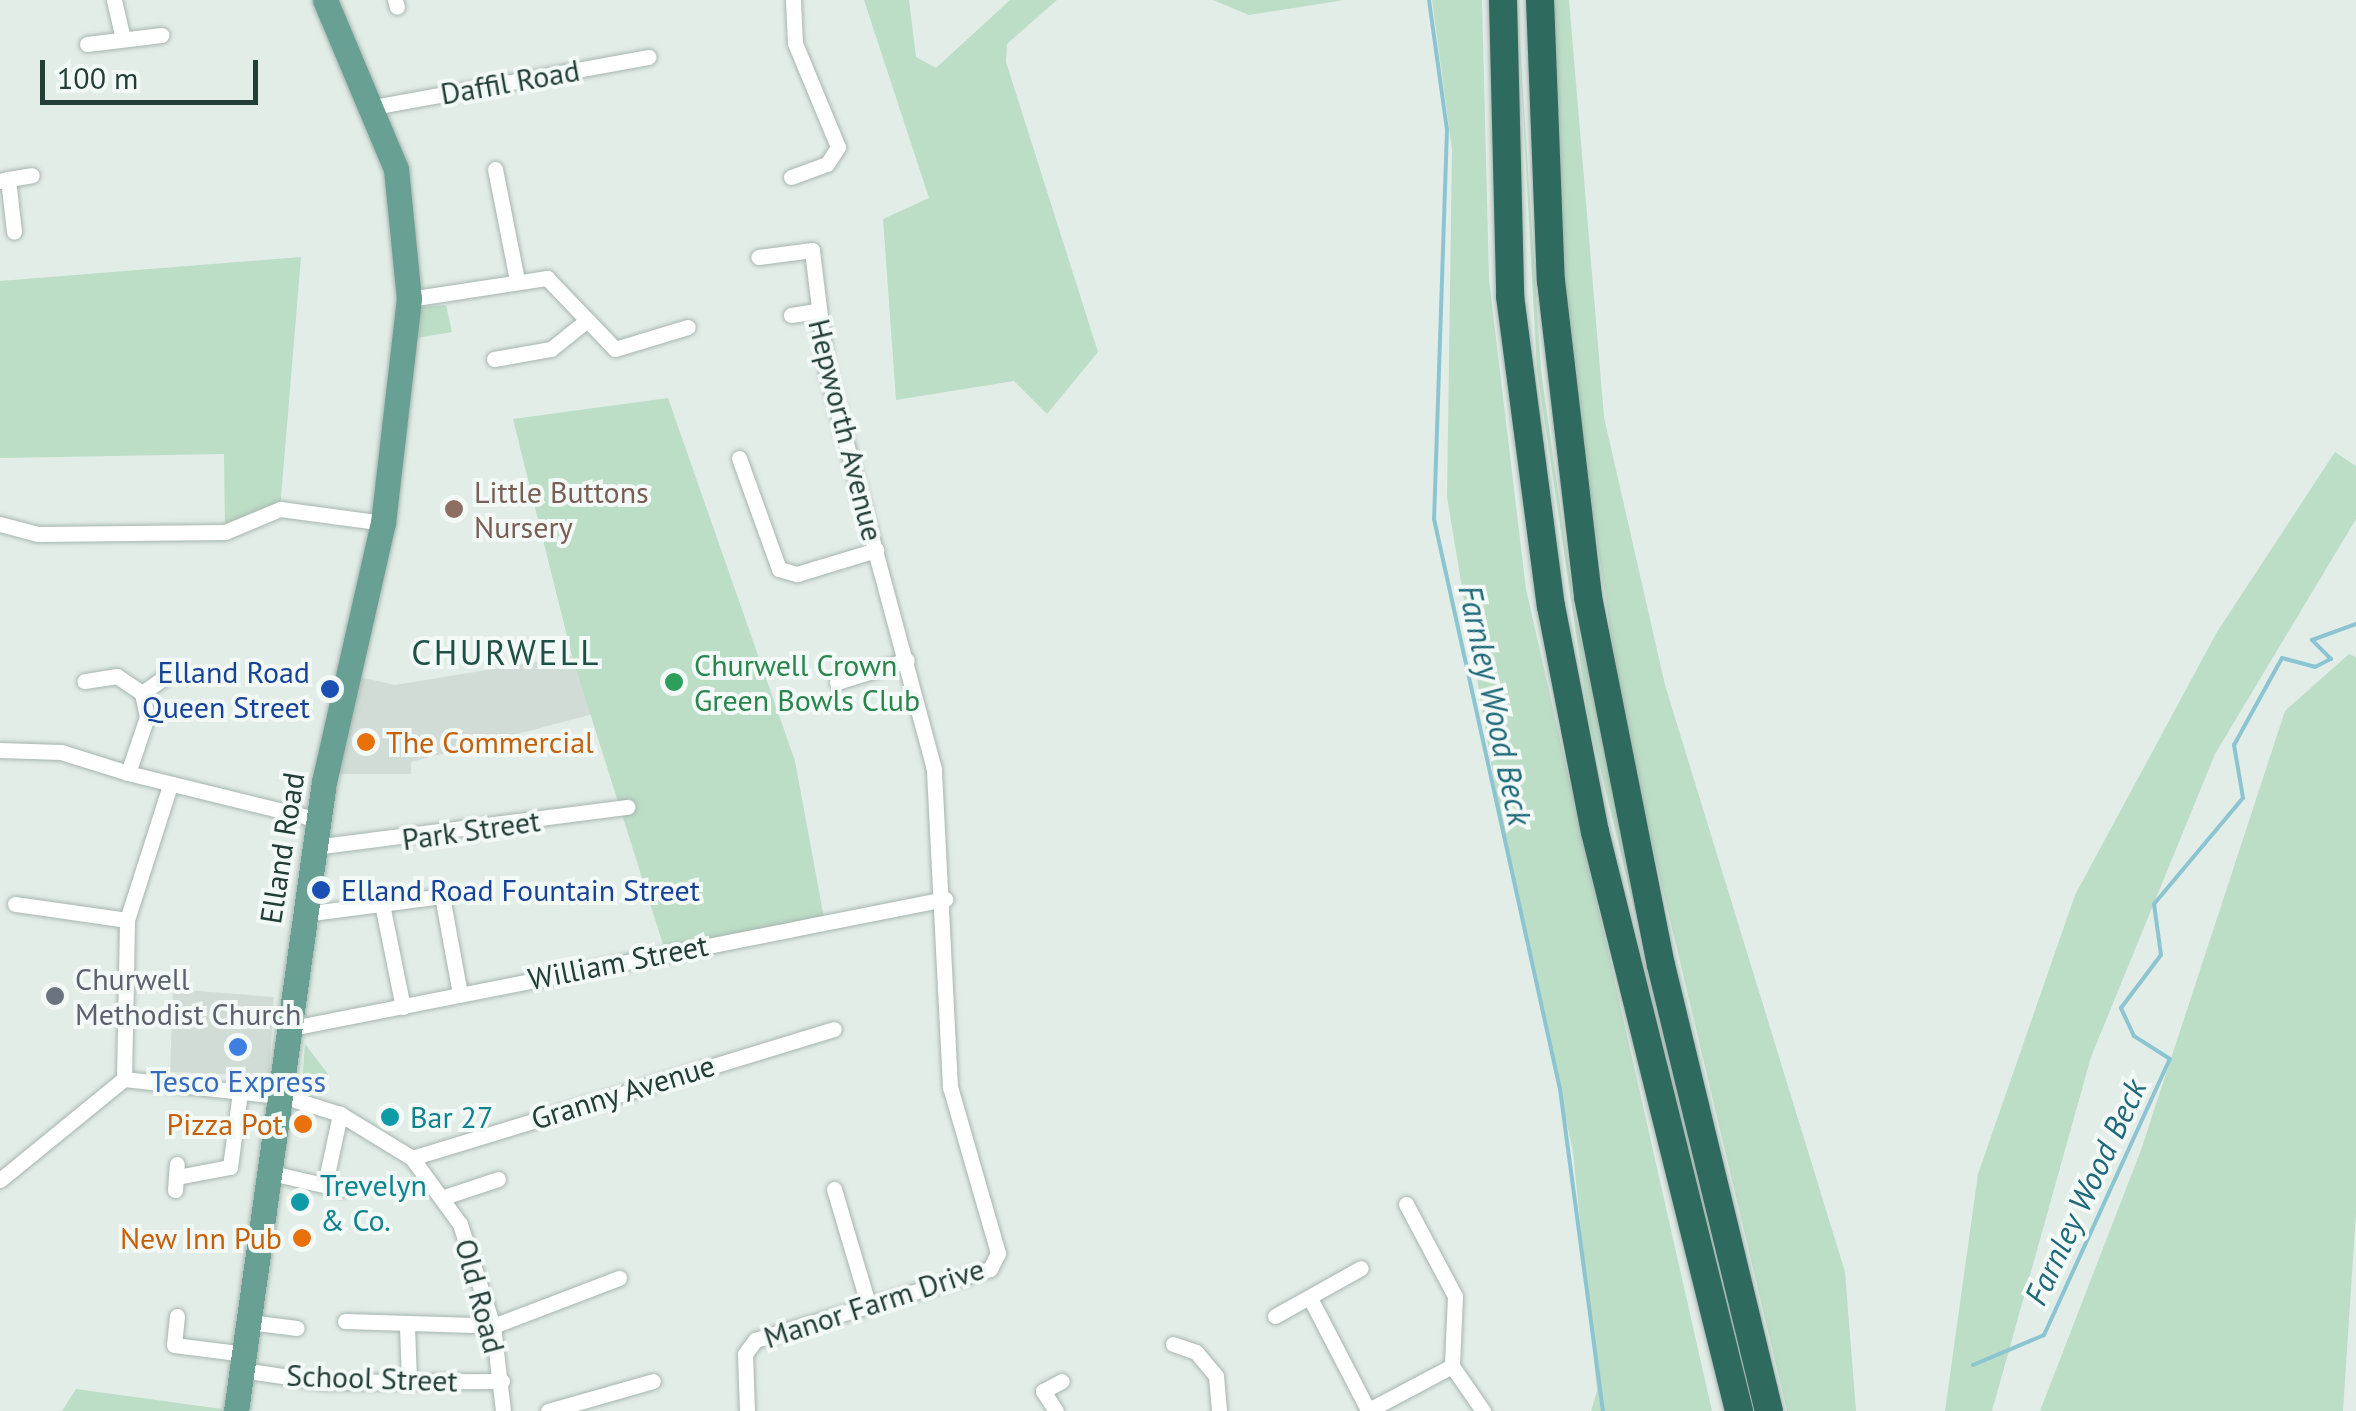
<!DOCTYPE html>
<style>
body{margin:0}
#map{position:relative;width:2356px;height:1411px;overflow:hidden;background:#e3ede8;font-family:"PT Sans",sans-serif}
div>[style]{position:absolute}
.built>*{inset:0;background:#d1dcd7}
.green>*{inset:0;background:#bcddc6}
.stream>*{height:4px;margin:-2px;padding:0 2px;transform-origin:2px;border-radius:2px;background:#8cc5d1}
.roads{filter:drop-shadow(0 0 2px #a6b5af) drop-shadow(0 0 2px #a6b5af)}
.street>*{height:15px;margin:-7.5px;padding:0 7.5px;transform-origin:7.5px;border-radius:7.5px;background:#fff}
.primary>*{height:25px;margin:-12.5px;padding:0 12.5px;transform-origin:12.5px;border-radius:12.5px;background:#68a194}
.highway>*{height:28px;margin:-14px;padding:0 14px;transform-origin:14px;border-radius:14px;background:#2f6a5f}
.dots>*{width:28px;height:28px;translate:-50% -50%;box-sizing:border-box;border:5px solid #f3f9f6;border-radius:50%}
span{translate:-50% -50%;white-space:nowrap;text-align:center;line-height:1.15;-webkit-text-stroke:8px #f3f9f6;paint-order:stroke}
.street-label{font-size:30px;color:#233e37}
.education-label{font-size:30px;color:#785e54}
.left{translate:0 -50%;text-align:left}
.leisure-label{font-size:30px;color:#27864d}
.transit-label{font-size:30px;color:#164399}
.right{translate:-100% -50%;text-align:right}
.food-label{font-size:30px;color:#c56008}
.worship-label{font-size:30px;color:#5b616d}
.shop-label{font-size:30px;color:#366cbe}
.culture-label{font-size:30px;color:#0d838f}
.water-label{font-size:32px;color:#1d6879;font-style:italic}
.quarter-label{font-size:35px;color:#1f5045;letter-spacing:2.5px}
.scale{position:absolute;left:40px;top:60px;width:218px;height:45px;box-sizing:border-box;border:5px solid #233e37;border-top:0;padding-left:12px;font-size:30px;line-height:35px;white-space:nowrap;color:#233e37;-webkit-text-stroke:8px #f3f9f6;paint-order:stroke}
</style>
<div id="map">
<div class="built">
<div style="clip-path:polygon(572px 656px,593px 714px,411px 762px,411px 774px,339px 774px,356px 676px,395px 685px)"></div>
<div style="clip-path:polygon(173px 989px,274px 997px,269px 1076px,170px 1072px)"></div>
</div>
<div class="green">
<div style="clip-path:polygon(864px 0,909px 0,916px 57px,936px 68px,1010px 0,1057px 0,1007px 44px,1006px 62px,1098px 352px,1047px 414px,1014px 381px,896px 400px,883px 219px,929px 198px)"></div>
<div style="clip-path:polygon(1213px 0,1344px 0,1249px 15px)"></div>
<div style="clip-path:polygon(1432px 0,1482px 0,1489px 280px,1526px 589px,1712px 1411px,1591px 1411px,1597px 1391px,1573px 1152px,1498px 805px,1447px 497px,1452px 150px)"></div>
<div style="clip-path:polygon(1517px 0,1541px 370px,1575px 612px,1755px 1411px,1589px 721px,1537px 370px)"></div>
<div style="clip-path:polygon(1550px 0,1569px 0,1604px 417px,1665px 685px,1845px 1272px,1856px 1411px,1787px 1411px,1627px 739px,1564px 323px)"></div>
<div style="clip-path:polygon(301px 257px,280px 509px,225px 532px,224px 454px,0 458px,0 281px)"></div>
<div style="clip-path:polygon(446px 305px,452px 332px,417px 338px,419px 307px)"></div>
<div style="clip-path:polygon(668px 398px,795px 761px,824px 918px,666px 954px,572px 656px,513px 419px)"></div>
<div style="clip-path:polygon(2335px 452px,2356px 466px,2356px 519px,2215px 754px,2091px 1057px,1992px 1411px,1945px 1411px,1978px 1174px,2075px 895px,2217px 632px)"></div>
<div style="clip-path:polygon(2349px 654px,2356px 657px,2356px 1213px,2343px 1411px,2040px 1411px,2141px 1150px,2285px 711px)"></div>
<div style="clip-path:polygon(305px 1044px,328px 1074px,326px 1094px,302px 1084px)"></div>
<div style="clip-path:polygon(76px 1389px,222px 1409px,222px 1411px,62px 1411px)"></div>
</div>
<div class="stream">
<div style="left:1429px;top:0;width:130px;rotate:82.1deg"></div>
<div style="left:1447px;top:129px;width:390px;rotate:91.9deg"></div>
<div style="left:1434px;top:519px;width:584px;rotate:77.54deg"></div>
<div style="left:1560px;top:1089px;width:325px;rotate:82.4deg"></div>
<div style="left:1973px;top:1365px;width:77px;rotate:-22.9deg"></div>
<div style="left:2044px;top:1335px;width:303px;rotate:-65.5deg"></div>
<div style="left:2170px;top:1059px;width:43px;rotate:-147.4deg"></div>
<div style="left:2134px;top:1036px;width:31px;rotate:-115deg"></div>
<div style="left:2121px;top:1008px;width:66px;rotate:-53deg"></div>
<div style="left:2161px;top:955px;width:51px;rotate:-97.8deg"></div>
<div style="left:2154px;top:904px;width:138px;rotate:-50deg"></div>
<div style="left:2243px;top:798px;width:54px;rotate:-99.6deg"></div>
<div style="left:2234px;top:745px;width:99px;rotate:-61.1deg"></div>
<div style="left:2282px;top:658px;width:34px;rotate:15deg"></div>
<div style="left:2315px;top:667px;width:18px;rotate:-27deg"></div>
<div style="left:2331px;top:659px;width:27px;rotate:-135deg"></div>
<div style="left:2312px;top:640px;width:47px;rotate:-20deg"></div>
</div>
<div class="roads">
<div class="street">
<div style="left:114px;top:0;width:40px;rotate:77deg"></div>
<div style="left:395px;top:0;width:7px;rotate:74deg"></div>
<div style="left:87px;top:44px;width:75px;rotate:-6.9deg"></div>
<div style="left:373px;top:107px;width:280px;rotate:-10.3deg"></div>
<div style="left:495px;top:169px;width:113px;rotate:78.8deg"></div>
<div style="left:791px;top:177px;width:38px;rotate:-20deg"></div>
<div style="left:827px;top:164px;width:20px;rotate:-57deg"></div>
<div style="left:838px;top:147px;width:113px;rotate:-112.5deg"></div>
<div style="left:795px;top:43px;width:43px;rotate:-92.7deg"></div>
<div style="left:8px;top:179px;width:24px;rotate:-9deg"></div>
<div style="left:0;top:181px;width:8px;rotate:-14deg"></div>
<div style="left:8px;top:179px;width:53px;rotate:83.5deg"></div>
<div style="left:409px;top:299px;width:140px;rotate:-8.7deg"></div>
<div style="left:547px;top:278px;width:98px;rotate:46.2deg"></div>
<div style="left:615px;top:349px;width:76px;rotate:-16.8deg"></div>
<div style="left:791px;top:315px;width:24px;rotate:-9deg"></div>
<div style="left:494px;top:359px;width:58px;rotate:-10deg"></div>
<div style="left:551px;top:349px;width:45px;rotate:-38.7deg"></div>
<div style="left:739px;top:458px;width:118px;rotate:70.2deg"></div>
<div style="left:779px;top:569px;width:19px;rotate:16deg"></div>
<div style="left:797px;top:574px;width:83px;rotate:-16.9deg"></div>
<div style="left:0;top:524px;width:39px;rotate:15deg"></div>
<div style="left:38px;top:534px;width:187px;rotate:-0.6deg"></div>
<div style="left:225px;top:532px;width:60px;rotate:-22.7deg"></div>
<div style="left:280px;top:509px;width:104px;rotate:7.7deg"></div>
<div style="left:837px;top:682px;width:73px;rotate:-17.4deg"></div>
<div style="left:142px;top:693px;width:28px;rotate:-35deg"></div>
<div style="left:0;top:750px;width:61px;rotate:1.9deg"></div>
<div style="left:61px;top:752px;width:70px;rotate:17.4deg"></div>
<div style="left:128px;top:773px;width:59px;rotate:-71.3deg"></div>
<div style="left:147px;top:717px;width:25px;rotate:-102deg"></div>
<div style="left:142px;top:693px;width:30px;rotate:-146deg"></div>
<div style="left:117px;top:676px;width:33px;rotate:171deg"></div>
<div style="left:128px;top:773px;width:197px;rotate:13.8deg"></div>
<div style="left:314px;top:847px;width:316px;rotate:-7.3deg"></div>
<div style="left:15px;top:904px;width:113px;rotate:8.1deg"></div>
<div style="left:382px;top:904px;width:105px;rotate:78.5deg"></div>
<div style="left:304px;top:914px;width:139px;rotate:-7.4deg"></div>
<div style="left:442px;top:896px;width:100px;rotate:79.6deg"></div>
<div style="left:292px;top:1028px;width:666px;rotate:-11.17deg"></div>
<div style="left:124px;top:1079px;width:163px;rotate:6.3deg"></div>
<div style="left:286px;top:1097px;width:57px;rotate:17.5deg"></div>
<div style="left:340px;top:1114px;width:84px;rotate:31.4deg"></div>
<div style="left:412px;top:1158px;width:82px;rotate:54deg"></div>
<div style="left:460px;top:1224px;width:107px;rotate:72.1deg"></div>
<div style="left:493px;top:1326px;width:86px;rotate:83.3deg"></div>
<div style="left:124px;top:1079px;width:159px;rotate:-88.9deg"></div>
<div style="left:127px;top:920px;width:142px;rotate:-72.3deg"></div>
<div style="left:412px;top:1158px;width:441px;rotate:-17deg"></div>
<div style="left:276px;top:1174px;width:67px;rotate:13deg"></div>
<div style="left:177px;top:1177px;width:54px;rotate:-10.7deg"></div>
<div style="left:230px;top:1167px;width:76px;rotate:-82.4deg"></div>
<div style="left:0;top:1180px;width:160px;rotate:-39.2deg"></div>
<div style="left:325px;top:1184px;width:72px;rotate:-77.9deg"></div>
<div style="left:834px;top:1189px;width:120px;rotate:73.5deg"></div>
<div style="left:175px;top:1190px;width:26px;rotate:-86deg"></div>
<div style="left:441px;top:1198px;width:60px;rotate:-18.4deg"></div>
<div style="left:1406px;top:1204px;width:104px;rotate:62deg"></div>
<div style="left:1455px;top:1296px;width:70px;rotate:92.5deg"></div>
<div style="left:1452px;top:1366px;width:55px;rotate:55.4deg"></div>
<div style="left:1310px;top:1298px;width:126px;rotate:62.6deg"></div>
<div style="left:177px;top:1316px;width:29px;rotate:96deg"></div>
<div style="left:174px;top:1345px;width:72px;rotate:7.2deg"></div>
<div style="left:1275px;top:1316px;width:98px;rotate:-29.2deg"></div>
<div style="left:345px;top:1321px;width:129px;rotate:1.8deg"></div>
<div style="left:249px;top:1322px;width:48px;rotate:7.1deg"></div>
<div style="left:407px;top:1326px;width:55px;rotate:87.9deg"></div>
<div style="left:493px;top:1326px;width:135px;rotate:-20.9deg"></div>
<div style="left:1173px;top:1344px;width:24px;rotate:19deg"></div>
<div style="left:1196px;top:1352px;width:31px;rotate:50deg"></div>
<div style="left:1216px;top:1376px;width:35px;rotate:85deg"></div>
<div style="left:242px;top:1370px;width:82px;rotate:8.4deg"></div>
<div style="left:323px;top:1382px;width:179px;rotate:-0.3deg"></div>
<div style="left:548px;top:1411px;width:109px;rotate:-15.9deg"></div>
<div style="left:747px;top:1411px;width:57px;rotate:-92deg"></div>
<div style="left:745px;top:1354px;width:17px;rotate:-54deg"></div>
<div style="left:755px;top:1340px;width:245px;rotate:-16.8deg"></div>
<div style="left:990px;top:1269px;width:18px;rotate:-63deg"></div>
<div style="left:998px;top:1253px;width:173px;rotate:-106.1deg"></div>
<div style="left:950px;top:1087px;width:318px;rotate:-92.9deg"></div>
<div style="left:934px;top:769px;width:410px;rotate:-105.1deg"></div>
<div style="left:827px;top:373px;width:124px;rotate:-97deg"></div>
<div style="left:812px;top:250px;width:54px;rotate:172.6deg"></div>
<div style="left:1056px;top:1411px;width:24px;rotate:-123deg"></div>
<div style="left:1043px;top:1391px;width:21px;rotate:-28deg"></div>
<div style="left:1367px;top:1411px;width:96px;rotate:-27.9deg"></div>
</div>
<div class="primary">
<div style="left:236px;top:1411px;width:635px;rotate:-82.04deg"></div>
<div style="left:324px;top:782px;width:266px;rotate:-77.2deg"></div>
<div style="left:383px;top:523px;width:226px;rotate:-83.4deg"></div>
<div style="left:409px;top:299px;width:131px;rotate:-95.7deg"></div>
<div style="left:396px;top:169px;width:183px;rotate:-112.8deg"></div>
</div>
<div class="highway">
<div style="left:1503px;top:0;width:296px;rotate:88.6deg"></div>
<div style="left:1510px;top:296px;width:313px;rotate:82.5deg"></div>
<div style="left:1551px;top:606px;width:230px;rotate:79deg"></div>
<div style="left:1595px;top:832px;width:597px;rotate:76.03deg"></div>
<div style="left:1540px;top:0;width:281px;rotate:87.8deg"></div>
<div style="left:1551px;top:281px;width:318px;rotate:83.3deg"></div>
<div style="left:1588px;top:597px;width:375px;rotate:78.8deg"></div>
<div style="left:1661px;top:965px;width:459px;rotate:76.4deg"></div>
</div>
</div>
<div class="dots">
<div style="left:454px;top:509px;background:#8d6e63"></div>
<div style="left:674px;top:682px;background:#2e9e5b"></div>
<div style="left:330px;top:689px;background:#1a4fb4"></div>
<div style="left:366px;top:742px;background:#e8710a"></div>
<div style="left:321px;top:890px;background:#1a4fb4"></div>
<div style="left:55px;top:996px;background:#6b7280"></div>
<div style="left:238px;top:1047px;background:#3f7fe0"></div>
<div style="left:390px;top:1117px;background:#0f9aa8"></div>
<div style="left:303px;top:1124px;background:#e8710a"></div>
<div style="left:300px;top:1202px;background:#0f9aa8"></div>
<div style="left:302px;top:1238px;background:#e8710a"></div>
</div>
<div class="street-label">
<span style="left:510px;top:82px;rotate:-10deg">Daffil Road</span>
<span style="left:846px;top:430px;rotate:76deg">Hepworth Avenue</span>
<span style="left:471px;top:830px;rotate:-8deg">Park Street</span>
<span style="left:282px;top:848px;rotate:-81deg">Elland Road</span>
<span style="left:618px;top:962px;rotate:-11deg">William Street</span>
<span style="left:623px;top:1092px;rotate:-17deg">Granny Avenue</span>
<span style="left:480px;top:1296px;rotate:75deg">Old Road</span>
<span style="left:874px;top:1303px;rotate:-18deg">Manor Farm Drive</span>
<span style="left:372px;top:1378px;rotate:2deg">School Street</span>
</div>
<div class="education-label">
<span class="left" style="left:474px;top:509px">Little Buttons<br>Nursery</span>
</div>
<div class="leisure-label">
<span class="left" style="left:694px;top:682px">Churwell Crown<br>Green Bowls Club</span>
</div>
<div class="transit-label">
<span class="right" style="left:310px;top:689px">Elland Road<br>Queen Street</span>
<span class="left" style="left:341px;top:890px">Elland Road Fountain Street</span>
</div>
<div class="food-label">
<span class="left" style="left:386px;top:742px">The Commercial</span>
<span class="right" style="left:283px;top:1124px">Pizza Pot</span>
<span class="right" style="left:282px;top:1238px">New Inn Pub</span>
</div>
<div class="worship-label">
<span class="left" style="left:75px;top:996px">Churwell<br>Methodist Church</span>
</div>
<div class="shop-label">
<span style="left:238px;top:1081px">Tesco Express</span>
</div>
<div class="culture-label">
<span class="left" style="left:410px;top:1117px">Bar 27</span>
<span class="left" style="left:320px;top:1202px">Trevelyn<br>&amp; Co.</span>
</div>
<div class="water-label">
<span style="left:1495px;top:705px;rotate:78deg">Farnley Wood Beck</span>
<span style="left:2085px;top:1192px;rotate:-65deg">Farnley Wood Beck</span>
</div>
<div class="quarter-label">
<span style="left:506px;top:652px">CHURWELL</span>
</div>
<div class="scale">100 m</div>
</div>
